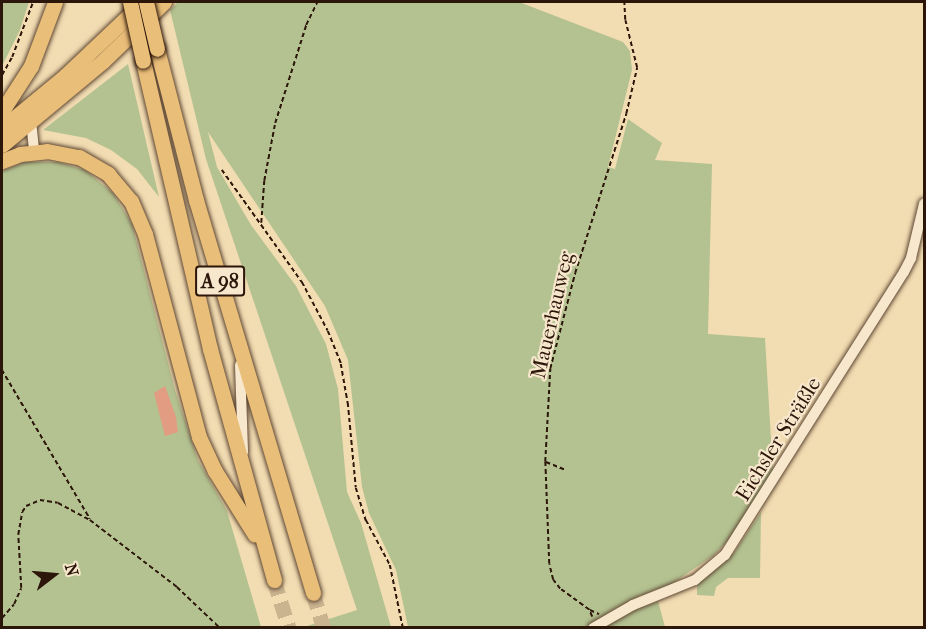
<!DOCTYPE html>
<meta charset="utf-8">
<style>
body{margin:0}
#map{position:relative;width:926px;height:629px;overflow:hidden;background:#f2dcb2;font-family:"IM FELL French Canon",serif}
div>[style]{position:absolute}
.green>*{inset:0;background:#b4c291}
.building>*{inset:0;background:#e29c81}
.highway-tunnel>*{height:15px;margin-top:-7.5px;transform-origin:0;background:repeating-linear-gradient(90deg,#cab490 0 15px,transparent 0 23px)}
.path>*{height:1.5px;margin-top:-0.75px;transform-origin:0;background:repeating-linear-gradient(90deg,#2c1509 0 4.5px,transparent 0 7.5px)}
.roads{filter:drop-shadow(0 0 2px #5e4733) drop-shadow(0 0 2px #5e4733)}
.minor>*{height:10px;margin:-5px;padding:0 5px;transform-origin:5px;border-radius:5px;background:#f7e8cd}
.highway>*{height:15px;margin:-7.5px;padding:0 7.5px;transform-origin:7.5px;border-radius:7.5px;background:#e9be79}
.bridges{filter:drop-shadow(0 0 2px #2c1509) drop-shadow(0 0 2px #2c1509)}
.highway-bridge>*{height:15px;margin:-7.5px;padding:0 7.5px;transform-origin:7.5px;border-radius:7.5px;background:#e9be79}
span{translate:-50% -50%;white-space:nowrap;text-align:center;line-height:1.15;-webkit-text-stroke:4.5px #f7e8cd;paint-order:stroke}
.shield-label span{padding:2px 4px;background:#f7e8cd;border:2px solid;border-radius:4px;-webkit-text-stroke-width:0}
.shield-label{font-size:20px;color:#2c1509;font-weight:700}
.street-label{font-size:21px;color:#2c1509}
.frame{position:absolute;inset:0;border:3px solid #2c1509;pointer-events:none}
.north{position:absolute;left:24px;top:545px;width:60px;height:60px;-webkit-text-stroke:4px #f7e8cd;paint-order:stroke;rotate:74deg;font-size:16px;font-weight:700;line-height:24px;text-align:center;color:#2c1509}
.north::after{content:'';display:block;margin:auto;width:21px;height:27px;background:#2c1509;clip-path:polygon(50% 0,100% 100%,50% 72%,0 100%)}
</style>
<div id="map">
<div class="green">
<div style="clip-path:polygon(2px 2px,29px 2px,20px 30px,2px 66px)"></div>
<div style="clip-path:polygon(178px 2px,519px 2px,623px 42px,630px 51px,632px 70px,608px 167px,615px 169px,628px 119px,662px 143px,655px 160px,712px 164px,708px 334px,765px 338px,773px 473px,736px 532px,714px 555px,670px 585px,639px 596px,608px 613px,591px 627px,408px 627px,396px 570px,369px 513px,362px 487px,348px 360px,325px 306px,208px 132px,217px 167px,251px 225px,296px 286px,326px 344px,338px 389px,347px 492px,361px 523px,391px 627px,304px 627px,357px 610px,206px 159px,170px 10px)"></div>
<div style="clip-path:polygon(128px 64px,159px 197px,137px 169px,111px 150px,86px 138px,43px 130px)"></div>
<div style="clip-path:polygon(25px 162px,58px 162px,85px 170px,113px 193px,132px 224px,175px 390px,198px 460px,227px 511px,261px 627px,2px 628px,2px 171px)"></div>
<div style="clip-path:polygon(761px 512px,760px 578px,728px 578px,716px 587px,714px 596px,697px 595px,697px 583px,734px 553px)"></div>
<div style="clip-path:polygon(658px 601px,665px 627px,600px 628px,611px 619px)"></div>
</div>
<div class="building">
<div style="clip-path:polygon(165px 386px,176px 417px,178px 432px,165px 436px,154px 393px)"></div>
</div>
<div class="highway-tunnel">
<div style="left:274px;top:580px;width:50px;rotate:72.6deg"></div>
<div style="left:313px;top:593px;width:37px;rotate:73deg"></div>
</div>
<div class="path">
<div style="left:2px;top:75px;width:21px;rotate:-61deg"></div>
<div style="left:12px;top:57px;width:59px;rotate:-69.1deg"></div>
<div style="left:222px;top:170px;width:138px;rotate:54.5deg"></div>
<div style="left:302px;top:282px;width:55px;rotate:62deg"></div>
<div style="left:328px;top:331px;width:35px;rotate:68deg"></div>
<div style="left:341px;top:364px;width:40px;rotate:80deg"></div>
<div style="left:348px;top:403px;width:85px;rotate:84.6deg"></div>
<div style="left:356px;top:488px;width:34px;rotate:73deg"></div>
<div style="left:366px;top:520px;width:51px;rotate:61.9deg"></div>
<div style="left:390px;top:565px;width:64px;rotate:78.3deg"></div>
<div style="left:261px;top:223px;width:42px;rotate:-85.9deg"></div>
<div style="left:264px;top:181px;width:59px;rotate:-79.3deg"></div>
<div style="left:275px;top:123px;width:103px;rotate:-72.4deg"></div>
<div style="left:306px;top:25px;width:25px;rotate:-64deg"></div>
<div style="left:2px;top:370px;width:173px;rotate:59.4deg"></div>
<div style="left:546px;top:462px;width:22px;rotate:22deg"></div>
<div style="left:590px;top:610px;width:10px;rotate:24deg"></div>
<div style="left:592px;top:617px;width:8px;rotate:-113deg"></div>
<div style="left:589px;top:610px;width:36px;rotate:-144deg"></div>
<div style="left:560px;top:589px;width:11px;rotate:-128deg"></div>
<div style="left:553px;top:580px;width:16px;rotate:-104deg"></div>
<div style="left:549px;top:564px;width:102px;rotate:-92.2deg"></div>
<div style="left:545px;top:462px;width:93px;rotate:-86.9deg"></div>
<div style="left:550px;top:369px;width:99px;rotate:-75.4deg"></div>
<div style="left:575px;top:273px;width:167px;rotate:-72.2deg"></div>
<div style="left:626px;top:114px;width:47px;rotate:-76.6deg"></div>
<div style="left:637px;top:68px;width:49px;rotate:-104deg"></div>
<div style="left:625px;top:20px;width:18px;rotate:-93deg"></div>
<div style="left:2px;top:618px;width:18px;rotate:-49deg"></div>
<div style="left:14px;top:604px;width:17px;rotate:-66deg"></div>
<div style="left:21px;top:588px;width:53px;rotate:-93.2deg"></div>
<div style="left:18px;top:535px;width:23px;rotate:-80deg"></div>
<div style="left:22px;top:512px;width:7px;rotate:-56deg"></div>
<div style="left:26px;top:506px;width:15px;rotate:-23deg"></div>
<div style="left:40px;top:500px;width:18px;rotate:9deg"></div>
<div style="left:58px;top:503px;width:36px;rotate:28deg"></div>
<div style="left:90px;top:520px;width:110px;rotate:37.6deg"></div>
<div style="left:177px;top:587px;width:59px;rotate:43.6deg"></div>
</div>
<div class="roads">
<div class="minor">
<div style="left:31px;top:121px;width:30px;rotate:84deg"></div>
<div style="left:240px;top:365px;width:87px;rotate:88deg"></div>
<div style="left:593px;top:628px;width:46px;rotate:-29.9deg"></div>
<div style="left:633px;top:605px;width:67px;rotate:-22deg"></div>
<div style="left:695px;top:580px;width:39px;rotate:-40deg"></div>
<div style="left:725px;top:555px;width:335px;rotate:-57.7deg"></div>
<div style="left:904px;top:272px;width:16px;rotate:-63deg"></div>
<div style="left:911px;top:258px;width:56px;rotate:-76.5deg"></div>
</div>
<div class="highway">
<div style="left:157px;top:49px;width:156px;rotate:75.5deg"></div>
<div style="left:196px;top:200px;width:410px;rotate:73.4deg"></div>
<div style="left:143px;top:61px;width:296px;rotate:76.9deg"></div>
<div style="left:210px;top:349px;width:240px;rotate:74.5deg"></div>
<div style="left:2px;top:111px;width:54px;rotate:-57.2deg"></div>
<div style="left:31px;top:66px;width:68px;rotate:-69.4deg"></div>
<div style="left:2px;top:128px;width:82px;rotate:-39.5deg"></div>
<div style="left:65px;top:76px;width:108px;rotate:-43.5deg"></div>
<div style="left:2px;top:145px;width:131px;rotate:-39.7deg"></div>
<div style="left:103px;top:61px;width:85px;rotate:-44deg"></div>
<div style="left:2px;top:161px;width:19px;rotate:-21deg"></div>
<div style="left:20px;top:154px;width:27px;rotate:-6deg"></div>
<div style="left:47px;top:151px;width:33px;rotate:11deg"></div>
<div style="left:79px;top:157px;width:34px;rotate:30deg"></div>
<div style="left:108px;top:174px;width:35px;rotate:50deg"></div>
<div style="left:131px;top:201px;width:36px;rotate:67deg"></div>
<div style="left:145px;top:234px;width:210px;rotate:75.1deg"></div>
<div style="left:199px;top:437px;width:38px;rotate:65deg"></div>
<div style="left:215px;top:471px;width:75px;rotate:58deg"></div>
</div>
</div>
<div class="bridges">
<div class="highway-bridge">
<div style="left:130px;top:2px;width:60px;rotate:77.6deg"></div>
<div style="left:146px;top:2px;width:48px;rotate:76.8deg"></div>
</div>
</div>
<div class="shield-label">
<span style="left:220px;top:281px">A 98</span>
</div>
<div class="street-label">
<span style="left:552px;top:315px;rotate:-77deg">Mauerhauweg</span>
<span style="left:778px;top:439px;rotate:-58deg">Eichsler Sträßle</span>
</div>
<div class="frame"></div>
<div class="north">N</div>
</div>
